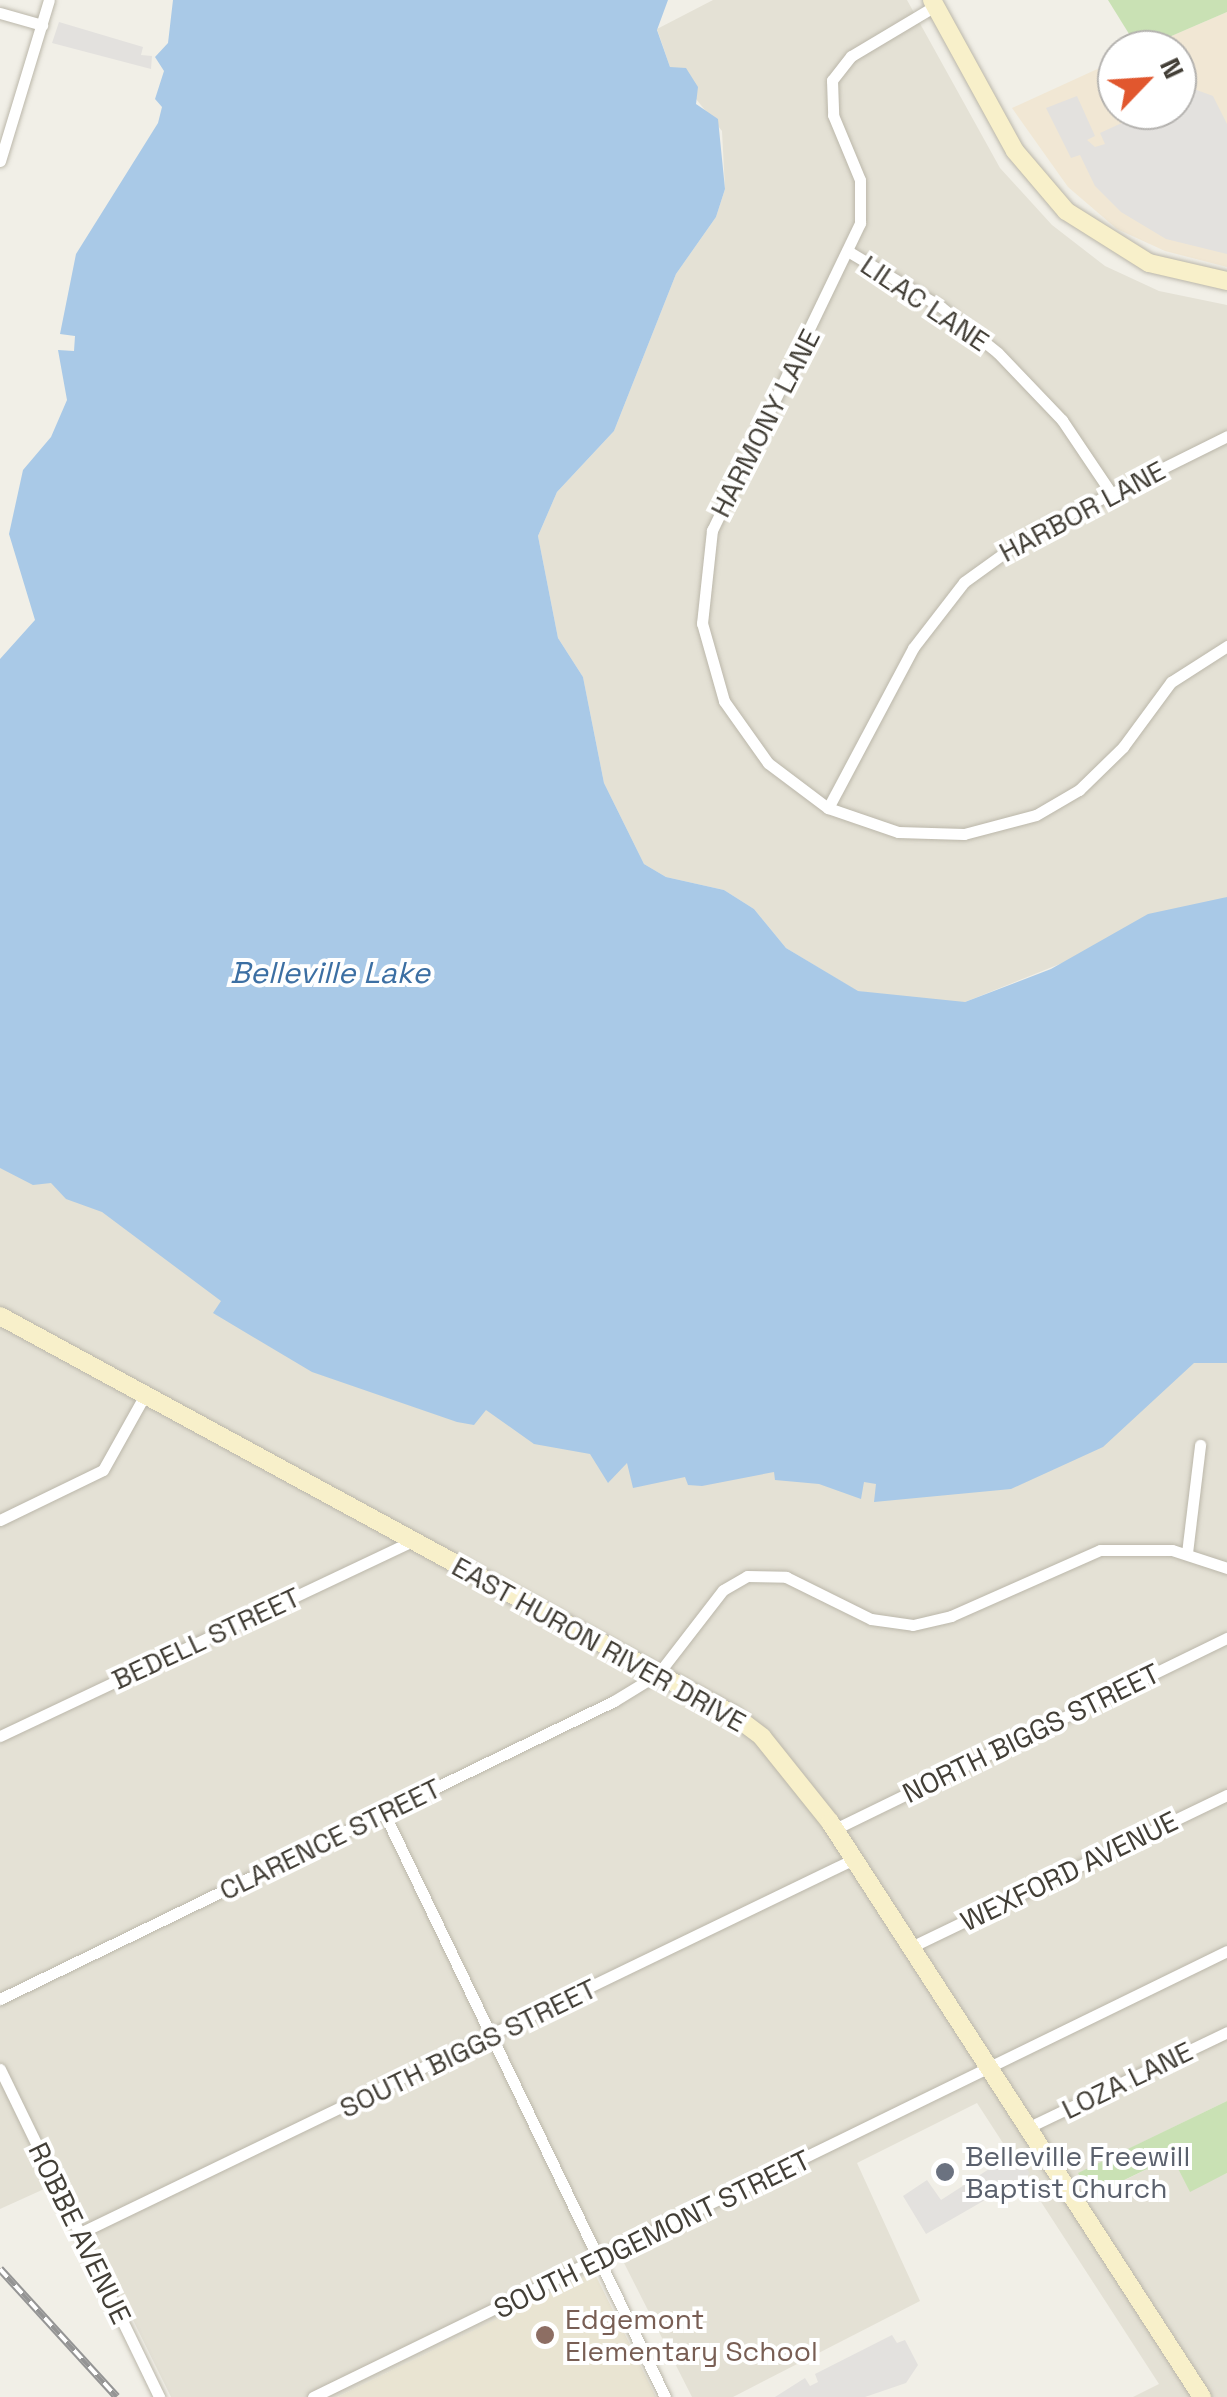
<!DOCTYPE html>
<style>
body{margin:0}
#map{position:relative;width:1227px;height:2397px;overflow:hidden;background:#f1efe7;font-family:"Space Grotesk",sans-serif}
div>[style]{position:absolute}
.residential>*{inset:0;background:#e4e1d5}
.commercial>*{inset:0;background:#f1e7d4}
.education>*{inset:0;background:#e9e4d2}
.green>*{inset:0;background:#c9e1b4}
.parking>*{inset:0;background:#e3e1de}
.water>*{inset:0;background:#a9c9e7}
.roads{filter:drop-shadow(0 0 2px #bbb7aa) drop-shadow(0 0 2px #bbb7aa)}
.minor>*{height:11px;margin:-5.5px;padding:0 5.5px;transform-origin:5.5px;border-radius:5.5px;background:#fff}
.secondary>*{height:18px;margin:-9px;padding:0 9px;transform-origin:9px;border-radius:9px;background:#f8f0ca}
.rail>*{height:8px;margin-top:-4px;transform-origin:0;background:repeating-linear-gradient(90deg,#fff 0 11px,#959595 0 22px);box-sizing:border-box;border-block:2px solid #959595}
.dots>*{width:28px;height:28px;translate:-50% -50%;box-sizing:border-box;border:5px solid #fff;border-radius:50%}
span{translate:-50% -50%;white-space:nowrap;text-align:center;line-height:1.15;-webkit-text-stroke:8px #fff;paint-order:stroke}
.street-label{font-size:28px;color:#433f37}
.worship-label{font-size:28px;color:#5b616d}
.left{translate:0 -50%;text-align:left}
.education-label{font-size:28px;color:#785e54}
.water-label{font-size:30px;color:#3c6fa3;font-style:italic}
.north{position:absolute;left:1097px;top:30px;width:100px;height:100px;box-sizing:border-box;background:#fff;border:2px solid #b4b2af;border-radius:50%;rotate:65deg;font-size:28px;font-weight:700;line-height:40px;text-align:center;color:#433f37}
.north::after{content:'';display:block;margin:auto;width:35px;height:45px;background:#e1572e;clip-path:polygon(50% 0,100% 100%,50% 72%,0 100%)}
</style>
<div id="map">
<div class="residential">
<div style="clip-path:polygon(713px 0,907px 0,1000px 168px,1052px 225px,1105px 266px,1159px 291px,1227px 305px,1227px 897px,965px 1002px,937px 1002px,857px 991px,786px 948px,754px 909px,724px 890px,666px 877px,644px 864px,604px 783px,583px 677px,558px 638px,538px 536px,557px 492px,614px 431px,676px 274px,716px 217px,725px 189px,722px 131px,670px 67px,657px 29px)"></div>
<div style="clip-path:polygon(0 1119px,1227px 1347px,1227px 2101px,1079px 2173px,1092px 2196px,1172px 2157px,1190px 2191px,1227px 2173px,1227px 2397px,1133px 2397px,1159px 2384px,977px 2103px,857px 2163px,920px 2301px,733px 2397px,692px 2397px,622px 2259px,337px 2397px,171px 2397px,64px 2180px,0 2209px)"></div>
</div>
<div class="commercial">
<div style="clip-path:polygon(1227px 12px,1227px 267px,1165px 251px,1117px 229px,1068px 187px,1012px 108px,1117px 60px,1117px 110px,1177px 110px,1177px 50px,1139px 50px)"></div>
</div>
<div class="education">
<div style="clip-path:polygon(594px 2272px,656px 2397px,337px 2397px)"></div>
</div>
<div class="green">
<div style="clip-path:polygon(1108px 0,1227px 0,1227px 12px,1139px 50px)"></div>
<div style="clip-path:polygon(1227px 2101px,1227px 2173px,1190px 2192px,1172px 2157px,1091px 2196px,1078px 2173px)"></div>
</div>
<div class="parking">
<div style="clip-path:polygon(59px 22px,143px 47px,141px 55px,152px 56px,151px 69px,52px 43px)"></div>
<div style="clip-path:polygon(1194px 89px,1213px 96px,1227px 124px,1227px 254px,1166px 239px,1121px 212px,1095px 186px,1080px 155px,1071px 158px,1046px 108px,1077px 96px,1095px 136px,1087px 140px,1095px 147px,1105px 144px,1100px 133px,1150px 110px,1177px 110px,1177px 97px,1183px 94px,1189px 102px)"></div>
<div style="clip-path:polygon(1017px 2151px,1030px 2174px,926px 2234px,903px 2196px,927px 2180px,941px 2200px)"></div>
<div style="clip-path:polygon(892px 2335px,897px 2343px,905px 2340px,918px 2365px,906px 2383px,865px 2397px,775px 2397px,805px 2378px,810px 2386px,818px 2382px,815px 2374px)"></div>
</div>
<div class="water">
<div style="clip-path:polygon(173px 0,668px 0,657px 30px,670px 67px,686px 68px,698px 87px,696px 104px,718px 119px,725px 189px,716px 217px,676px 274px,614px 431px,557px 492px,538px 536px,558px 638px,583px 677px,604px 783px,644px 864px,666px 877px,724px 890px,754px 909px,786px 948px,858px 991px,965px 1002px,1051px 969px,1148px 914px,1227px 897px,1227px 1363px,1194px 1363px,1103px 1447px,1011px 1489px,874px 1502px,876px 1484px,864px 1482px,861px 1499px,819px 1484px,775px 1480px,774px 1472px,702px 1486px,688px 1485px,685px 1477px,633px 1488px,627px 1463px,608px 1483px,590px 1454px,534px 1444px,486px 1410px,474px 1425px,457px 1422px,312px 1372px,213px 1313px,221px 1301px,102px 1212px,66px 1199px,51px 1183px,33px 1185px,0 1168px,0 659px,35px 620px,9px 534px,23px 470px,51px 437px,67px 400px,58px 350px,74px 351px,75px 336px,60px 334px,76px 254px,158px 123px,162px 107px,155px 99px,164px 71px,155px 57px,168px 43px)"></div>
</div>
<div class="roads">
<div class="minor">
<div style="left:935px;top:6px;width:98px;rotate:149.2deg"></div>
<div style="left:851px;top:56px;width:31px;rotate:128deg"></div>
<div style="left:832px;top:80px;width:35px;rotate:88deg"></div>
<div style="left:833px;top:115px;width:70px;rotate:67.4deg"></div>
<div style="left:860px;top:180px;width:43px;rotate:90deg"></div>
<div style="left:860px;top:223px;width:341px;rotate:115.7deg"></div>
<div style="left:712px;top:530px;width:94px;rotate:96.1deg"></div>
<div style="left:702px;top:623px;width:81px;rotate:74.2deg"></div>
<div style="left:724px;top:701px;width:76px;rotate:54.6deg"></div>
<div style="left:768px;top:763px;width:75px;rotate:36.9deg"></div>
<div style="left:828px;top:808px;width:74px;rotate:18.9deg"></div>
<div style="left:898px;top:832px;width:66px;rotate:1.7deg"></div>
<div style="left:964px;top:834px;width:74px;rotate:-14.8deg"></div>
<div style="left:1036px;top:815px;width:50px;rotate:-30.2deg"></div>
<div style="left:1079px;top:790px;width:62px;rotate:-44.3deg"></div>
<div style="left:1123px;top:747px;width:81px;rotate:-53.6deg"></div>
<div style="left:1171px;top:682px;width:67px;rotate:-32.7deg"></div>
<div style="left:0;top:13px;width:44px;rotate:15.9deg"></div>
<div style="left:0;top:161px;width:168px;rotate:-73.1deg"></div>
<div style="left:851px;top:253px;width:105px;rotate:31deg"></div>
<div style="left:941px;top:307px;width:73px;rotate:38.9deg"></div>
<div style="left:998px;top:353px;width:93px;rotate:46.3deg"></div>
<div style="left:1062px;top:420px;width:88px;rotate:56.1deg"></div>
<div style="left:828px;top:808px;width:181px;rotate:-62deg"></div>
<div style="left:913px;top:648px;width:83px;rotate:-52.3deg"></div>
<div style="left:964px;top:582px;width:84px;rotate:-35.8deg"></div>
<div style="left:1032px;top:533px;width:218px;rotate:-26.4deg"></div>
<div style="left:0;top:1520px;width:114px;rotate:-25.9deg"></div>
<div style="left:103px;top:1470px;width:86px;rotate:-60.8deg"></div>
<div style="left:1187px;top:1553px;width:109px;rotate:-83.1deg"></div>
<div style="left:0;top:1736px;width:457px;rotate:-25.3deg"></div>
<div style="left:384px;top:1813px;width:648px;rotate:64.3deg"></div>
<div style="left:835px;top:1829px;width:436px;rotate:-26deg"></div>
<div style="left:911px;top:1947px;width:351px;rotate:-25.7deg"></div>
<div style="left:0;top:1999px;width:682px;rotate:-25.89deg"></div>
<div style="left:614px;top:1701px;width:52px;rotate:-31.5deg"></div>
<div style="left:658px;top:1674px;width:106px;rotate:-52.3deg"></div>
<div style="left:723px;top:1590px;width:28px;rotate:-30deg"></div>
<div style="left:747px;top:1576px;width:39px;rotate:1deg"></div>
<div style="left:786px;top:1577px;width:95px;rotate:26.3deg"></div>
<div style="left:871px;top:1619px;width:42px;rotate:8.1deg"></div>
<div style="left:913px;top:1625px;width:39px;rotate:-13deg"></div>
<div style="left:951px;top:1616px;width:163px;rotate:-23.9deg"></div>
<div style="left:1100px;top:1550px;width:72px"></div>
<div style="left:1172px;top:1550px;width:58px;rotate:18.1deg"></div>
<div style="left:0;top:2069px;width:365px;rotate:64.1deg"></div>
<div style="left:1027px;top:2128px;width:222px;rotate:-25.6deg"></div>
<div style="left:80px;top:2233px;width:860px;rotate:-25.79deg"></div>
<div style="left:313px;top:2397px;width:1017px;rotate:-26.01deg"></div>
</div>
<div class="secondary">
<div style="left:932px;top:0;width:172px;rotate:61.2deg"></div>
<div style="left:1015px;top:151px;width:79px;rotate:49.6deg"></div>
<div style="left:1066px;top:211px;width:98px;rotate:32.1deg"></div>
<div style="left:1149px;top:263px;width:80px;rotate:13deg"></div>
<div style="left:0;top:1316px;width:833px;rotate:28.53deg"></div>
<div style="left:732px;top:1714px;width:38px;rotate:37deg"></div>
<div style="left:762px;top:1737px;width:109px;rotate:51.3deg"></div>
<div style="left:830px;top:1822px;width:685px;rotate:57.1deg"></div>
</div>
</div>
<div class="rail">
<div style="left:0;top:2269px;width:173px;rotate:47.6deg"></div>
</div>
<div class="dots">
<div style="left:945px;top:2172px;background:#6b7280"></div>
<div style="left:545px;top:2335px;background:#8d6e63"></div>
</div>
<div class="street-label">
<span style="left:925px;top:303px;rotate:34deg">LILAC LANE</span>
<span style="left:765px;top:423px;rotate:-63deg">HARMONY LANE</span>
<span style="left:1082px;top:511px;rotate:-28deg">HARBOR LANE</span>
<span style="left:206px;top:1638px;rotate:-25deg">BEDELL STREET</span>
<span style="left:599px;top:1644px;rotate:29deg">EAST HURON RIVER DRIVE</span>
<span style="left:1031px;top:1733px;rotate:-26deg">NORTH BIGGS STREET</span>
<span style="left:330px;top:1839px;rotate:-26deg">CLARENCE STREET</span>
<span style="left:1069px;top:1871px;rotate:-26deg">WEXFORD AVENUE</span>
<span style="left:468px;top:2048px;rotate:-26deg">SOUTH BIGGS STREET</span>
<span style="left:1127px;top:2080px;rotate:-26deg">LOZA LANE</span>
<span style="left:80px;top:2233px;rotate:64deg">ROBBE AVENUE</span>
<span style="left:652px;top:2234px;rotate:-26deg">SOUTH EDGEMONT STREET</span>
</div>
<div class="worship-label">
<span class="left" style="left:965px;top:2172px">Belleville Freewill<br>Baptist Church</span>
</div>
<div class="education-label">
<span class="left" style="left:565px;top:2335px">Edgemont<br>Elementary School</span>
</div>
<div class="water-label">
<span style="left:330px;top:973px">Belleville Lake</span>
</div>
<div class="north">N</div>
</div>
